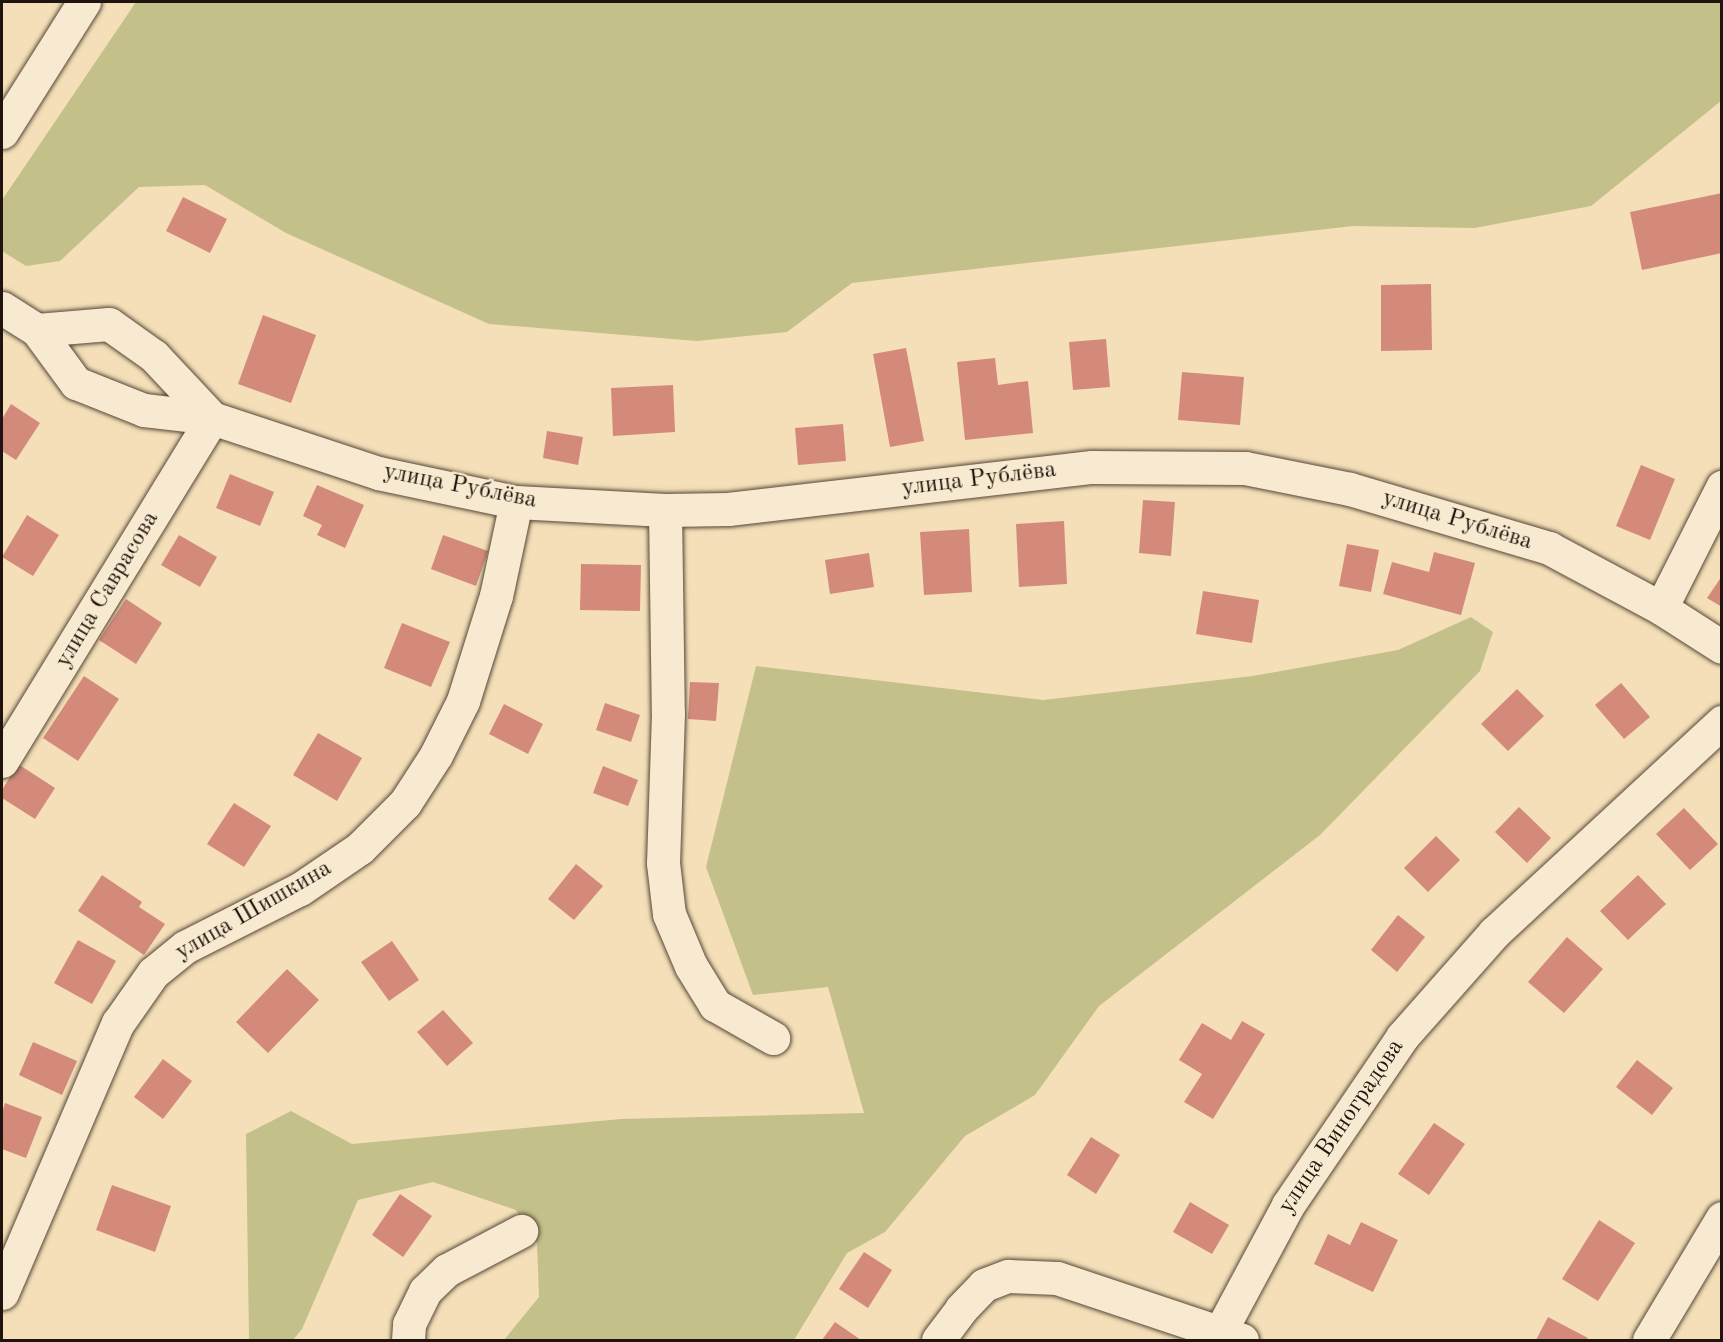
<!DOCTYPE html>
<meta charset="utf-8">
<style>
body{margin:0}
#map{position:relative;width:1723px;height:1342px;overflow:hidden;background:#f5dfb8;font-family:"Old Standard TT",serif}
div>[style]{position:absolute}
.green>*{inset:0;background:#c4c08a}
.building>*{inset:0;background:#d38a7b}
.roads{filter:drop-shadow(0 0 2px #554838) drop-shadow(0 0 2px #554838)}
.minor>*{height:33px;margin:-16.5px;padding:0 16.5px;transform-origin:16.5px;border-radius:16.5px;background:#f8ead1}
span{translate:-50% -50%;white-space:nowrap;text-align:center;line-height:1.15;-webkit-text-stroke:4.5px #f8ead1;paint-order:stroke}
.street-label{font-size:24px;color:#20150e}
.frame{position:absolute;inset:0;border:3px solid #20150e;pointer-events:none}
</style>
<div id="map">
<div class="green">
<div style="clip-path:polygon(136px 2px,1721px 2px,1721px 101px,1591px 206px,1475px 228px,1353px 226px,852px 283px,787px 332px,697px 341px,489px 324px,286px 233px,205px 185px,139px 187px,60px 261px,26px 266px,2px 251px,2px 200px)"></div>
<div style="clip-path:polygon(1471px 617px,1493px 632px,1480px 671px,1320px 835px,1099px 1006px,1035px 1095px,965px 1136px,885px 1232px,847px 1253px,794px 1340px,504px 1340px,539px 1297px,537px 1243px,516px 1210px,433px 1182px,358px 1200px,302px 1329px,293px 1340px,249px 1340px,246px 1134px,291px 1111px,352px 1144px,621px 1119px,864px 1113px,828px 987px,753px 995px,706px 867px,756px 666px,1043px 700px,1253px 676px,1398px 650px)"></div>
</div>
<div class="building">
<div style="clip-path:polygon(1722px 193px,1722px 253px,1642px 270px,1630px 212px)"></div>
<div style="clip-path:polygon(183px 197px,227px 219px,210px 253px,166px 231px)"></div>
<div style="clip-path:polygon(1431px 284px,1432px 350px,1381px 351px,1381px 285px)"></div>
<div style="clip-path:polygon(263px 315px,316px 335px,291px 403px,238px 384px)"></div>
<div style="clip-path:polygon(1106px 339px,1110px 387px,1073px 390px,1069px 342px)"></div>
<div style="clip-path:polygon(906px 348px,924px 441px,890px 447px,873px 354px)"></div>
<div style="clip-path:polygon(995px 358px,998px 385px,1028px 381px,1033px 433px,965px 440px,957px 362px)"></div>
<div style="clip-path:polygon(1182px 372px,1244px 377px,1240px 425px,1178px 420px)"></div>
<div style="clip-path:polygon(673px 385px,675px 432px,613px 436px,611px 388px)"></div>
<div style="clip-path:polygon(11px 404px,40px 423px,16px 460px,2px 451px,2px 419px)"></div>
<div style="clip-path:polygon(843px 424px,846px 461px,798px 465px,795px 428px)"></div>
<div style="clip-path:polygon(547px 431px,583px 437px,578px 465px,543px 458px)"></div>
<div style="clip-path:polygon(1641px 465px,1675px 479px,1650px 540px,1616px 526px)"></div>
<div style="clip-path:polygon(230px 474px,274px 492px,260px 526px,216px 508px)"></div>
<div style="clip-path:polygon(317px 485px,364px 505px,345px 548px,317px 535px,322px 525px,303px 516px)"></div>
<div style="clip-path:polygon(1143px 500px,1175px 502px,1171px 556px,1139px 553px)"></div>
<div style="clip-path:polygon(27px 515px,59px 535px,33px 576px,2px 557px)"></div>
<div style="clip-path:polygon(1064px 521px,1067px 584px,1019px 587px,1016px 524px)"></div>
<div style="clip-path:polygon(969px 529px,972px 592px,924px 595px,920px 532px)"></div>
<div style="clip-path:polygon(179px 535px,217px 557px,200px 587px,161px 565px)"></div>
<div style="clip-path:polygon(443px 535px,488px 551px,476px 586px,431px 569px)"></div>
<div style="clip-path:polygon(1347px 544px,1379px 550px,1371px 592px,1339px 586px)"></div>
<div style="clip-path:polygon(1434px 552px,1475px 563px,1461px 615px,1383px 594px,1392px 562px,1429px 572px)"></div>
<div style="clip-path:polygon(869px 553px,874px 587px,830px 594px,825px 560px)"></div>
<div style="clip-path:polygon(581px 564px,641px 565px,640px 611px,580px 610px)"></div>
<div style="clip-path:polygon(1722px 576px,1722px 607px,1707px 598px)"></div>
<div style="clip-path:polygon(1203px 591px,1259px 600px,1252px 643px,1196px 634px)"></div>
<div style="clip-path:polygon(126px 599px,162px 623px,136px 664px,99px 640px)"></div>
<div style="clip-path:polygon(402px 623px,450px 642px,431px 687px,384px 668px)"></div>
<div style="clip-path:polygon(84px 676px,119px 699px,78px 761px,43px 738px)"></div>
<div style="clip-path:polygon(690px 682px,719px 683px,716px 721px,688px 719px)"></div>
<div style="clip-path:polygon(1621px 683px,1650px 717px,1624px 739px,1595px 705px)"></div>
<div style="clip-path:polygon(1517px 689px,1544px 716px,1508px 751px,1481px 724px)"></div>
<div style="clip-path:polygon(605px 703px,640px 715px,631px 742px,596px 730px)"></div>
<div style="clip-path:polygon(504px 704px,543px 724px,528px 754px,489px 734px)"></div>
<div style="clip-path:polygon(318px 733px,362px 758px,337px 801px,293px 775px)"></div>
<div style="clip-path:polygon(18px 764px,55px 788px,35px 819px,2px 798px,2px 790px)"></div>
<div style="clip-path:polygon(603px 766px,638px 780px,628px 806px,593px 793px)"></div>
<div style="clip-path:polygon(234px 803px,271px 826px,244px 867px,207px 844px)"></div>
<div style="clip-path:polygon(1519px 807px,1551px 838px,1527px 863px,1495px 832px)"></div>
<div style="clip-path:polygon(1684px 808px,1718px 844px,1690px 870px,1656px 834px)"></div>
<div style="clip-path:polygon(1436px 836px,1460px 860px,1428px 892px,1404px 868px)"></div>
<div style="clip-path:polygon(576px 864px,603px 886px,574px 920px,548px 899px)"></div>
<div style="clip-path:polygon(102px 875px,142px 902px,139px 907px,165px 924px,144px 955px,78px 911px)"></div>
<div style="clip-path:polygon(1638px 875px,1666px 904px,1628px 940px,1600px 911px)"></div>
<div style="clip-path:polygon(1398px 915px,1425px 937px,1397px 972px,1371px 950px)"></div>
<div style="clip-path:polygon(1567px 937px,1603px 969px,1564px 1013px,1528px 982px)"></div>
<div style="clip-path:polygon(78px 940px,116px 961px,92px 1004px,54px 983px)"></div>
<div style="clip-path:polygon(392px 941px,419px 980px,389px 1001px,361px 962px)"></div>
<div style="clip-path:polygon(287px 969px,319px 1000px,268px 1053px,236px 1022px)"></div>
<div style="clip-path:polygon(443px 1010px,473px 1043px,447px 1066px,417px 1032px)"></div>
<div style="clip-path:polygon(1242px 1021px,1265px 1034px,1213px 1119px,1184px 1102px,1202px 1074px,1179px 1060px,1202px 1023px,1231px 1040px)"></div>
<div style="clip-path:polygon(33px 1042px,77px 1061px,62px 1095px,19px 1075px)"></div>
<div style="clip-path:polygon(163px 1059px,192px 1081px,163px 1119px,134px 1097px)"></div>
<div style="clip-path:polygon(1637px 1060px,1673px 1088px,1652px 1115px,1616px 1087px)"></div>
<div style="clip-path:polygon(5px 1103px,42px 1117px,26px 1158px,2px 1149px,2px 1113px)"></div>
<div style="clip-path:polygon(1434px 1123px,1465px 1144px,1429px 1195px,1398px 1174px)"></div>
<div style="clip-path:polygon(1091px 1137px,1120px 1155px,1096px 1194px,1067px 1175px)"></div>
<div style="clip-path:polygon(112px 1185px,171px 1206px,155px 1252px,96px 1230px)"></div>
<div style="clip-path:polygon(400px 1194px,432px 1216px,403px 1257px,372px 1235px)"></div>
<div style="clip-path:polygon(1190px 1202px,1229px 1225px,1212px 1254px,1173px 1232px)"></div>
<div style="clip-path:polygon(1599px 1220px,1635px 1243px,1598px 1301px,1562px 1279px)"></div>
<div style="clip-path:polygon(1361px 1222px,1398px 1240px,1373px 1292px,1314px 1264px,1328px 1234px,1350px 1245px)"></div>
<div style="clip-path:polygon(864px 1252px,892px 1270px,868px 1308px,839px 1289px)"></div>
<div style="clip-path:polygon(1548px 1317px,1588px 1338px,1586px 1340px,1536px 1340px)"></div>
<div style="clip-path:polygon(835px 1322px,861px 1340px,822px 1340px)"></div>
</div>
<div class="roads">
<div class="minor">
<div style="left:2px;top:132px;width:154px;rotate:-57.8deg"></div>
<div style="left:2px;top:308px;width:41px;rotate:32.2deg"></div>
<div style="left:37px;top:330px;width:66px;rotate:53.7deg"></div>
<div style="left:76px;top:383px;width:73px;rotate:21.7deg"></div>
<div style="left:144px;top:410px;width:68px;rotate:6.7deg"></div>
<div style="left:212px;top:418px;width:175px;rotate:18.3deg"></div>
<div style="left:378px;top:473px;width:141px;rotate:11.9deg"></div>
<div style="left:516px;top:502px;width:149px;rotate:3.1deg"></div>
<div style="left:665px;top:510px;width:63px;rotate:-0.9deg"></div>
<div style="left:728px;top:509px;width:366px;rotate:-6.6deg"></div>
<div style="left:1092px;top:467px;width:153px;rotate:0.4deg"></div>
<div style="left:1245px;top:468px;width:107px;rotate:11.3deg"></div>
<div style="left:1350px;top:489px;width:208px;rotate:16.5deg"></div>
<div style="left:1549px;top:548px;width:127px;rotate:28.2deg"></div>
<div style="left:1661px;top:608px;width:72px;rotate:32.6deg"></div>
<div style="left:37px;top:330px;width:72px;rotate:-4.8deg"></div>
<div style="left:109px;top:324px;width:55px;rotate:35.4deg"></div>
<div style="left:154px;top:356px;width:85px;rotate:46.9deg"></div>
<div style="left:665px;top:510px;width:203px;rotate:89.2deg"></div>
<div style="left:668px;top:713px;width:150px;rotate:91.9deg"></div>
<div style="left:663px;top:863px;width:51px;rotate:83.3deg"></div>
<div style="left:669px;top:914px;width:56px;rotate:67.1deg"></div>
<div style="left:691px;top:966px;width:46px;rotate:58.4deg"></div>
<div style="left:715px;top:1005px;width:67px;rotate:29.6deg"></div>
<div style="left:1661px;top:608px;width:136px;rotate:-63.2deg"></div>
<div style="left:2px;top:761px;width:402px;rotate:-58.5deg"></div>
<div style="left:2px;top:1293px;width:294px;rotate:-66.8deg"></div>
<div style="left:118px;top:1023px;width:61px;rotate:-55deg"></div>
<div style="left:153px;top:973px;width:41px;rotate:-39.1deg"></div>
<div style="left:185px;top:947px;width:129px;rotate:-26.8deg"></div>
<div style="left:300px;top:889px;width:73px;rotate:-34.3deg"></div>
<div style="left:360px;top:848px;width:64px;rotate:-45deg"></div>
<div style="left:405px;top:803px;width:57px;rotate:-57.1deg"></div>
<div style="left:436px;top:755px;width:60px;rotate:-63.4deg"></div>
<div style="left:463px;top:701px;width:110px;rotate:-72.6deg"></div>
<div style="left:496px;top:596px;width:96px;rotate:-78deg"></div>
<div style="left:1220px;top:1332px;width:144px;rotate:-61.8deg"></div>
<div style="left:1288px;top:1205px;width:203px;rotate:-55.8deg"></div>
<div style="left:1402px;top:1037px;width:139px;rotate:-48.5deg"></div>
<div style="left:1494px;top:933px;width:311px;rotate:-42.8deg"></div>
<div style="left:408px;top:1340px;width:16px;rotate:-86deg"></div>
<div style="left:409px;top:1324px;width:37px;rotate:-64deg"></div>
<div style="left:425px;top:1291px;width:30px;rotate:-44deg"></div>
<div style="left:447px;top:1270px;width:84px;rotate:-27.8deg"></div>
<div style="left:938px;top:1340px;width:39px;rotate:-53deg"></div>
<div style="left:961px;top:1309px;width:33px;rotate:-46deg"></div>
<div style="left:984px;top:1285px;width:26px;rotate:-21deg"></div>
<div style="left:1008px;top:1276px;width:49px;rotate:2.3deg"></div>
<div style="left:1057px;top:1278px;width:195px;rotate:18.5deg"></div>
<div style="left:1649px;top:1340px;width:142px;rotate:-59.1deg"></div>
</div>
</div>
<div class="street-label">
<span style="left:979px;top:480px;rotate:-7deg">улица Рублёва</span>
<span style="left:460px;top:487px;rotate:11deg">улица Рублёва</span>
<span style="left:1457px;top:521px;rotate:17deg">улица Рублёва</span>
<span style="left:108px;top:590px;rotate:-59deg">улица Саврасова</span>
<span style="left:254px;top:911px;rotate:-30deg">улица Шишкина</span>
<span style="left:1342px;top:1127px;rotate:-56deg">улица Виноградова</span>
</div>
<div class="frame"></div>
</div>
